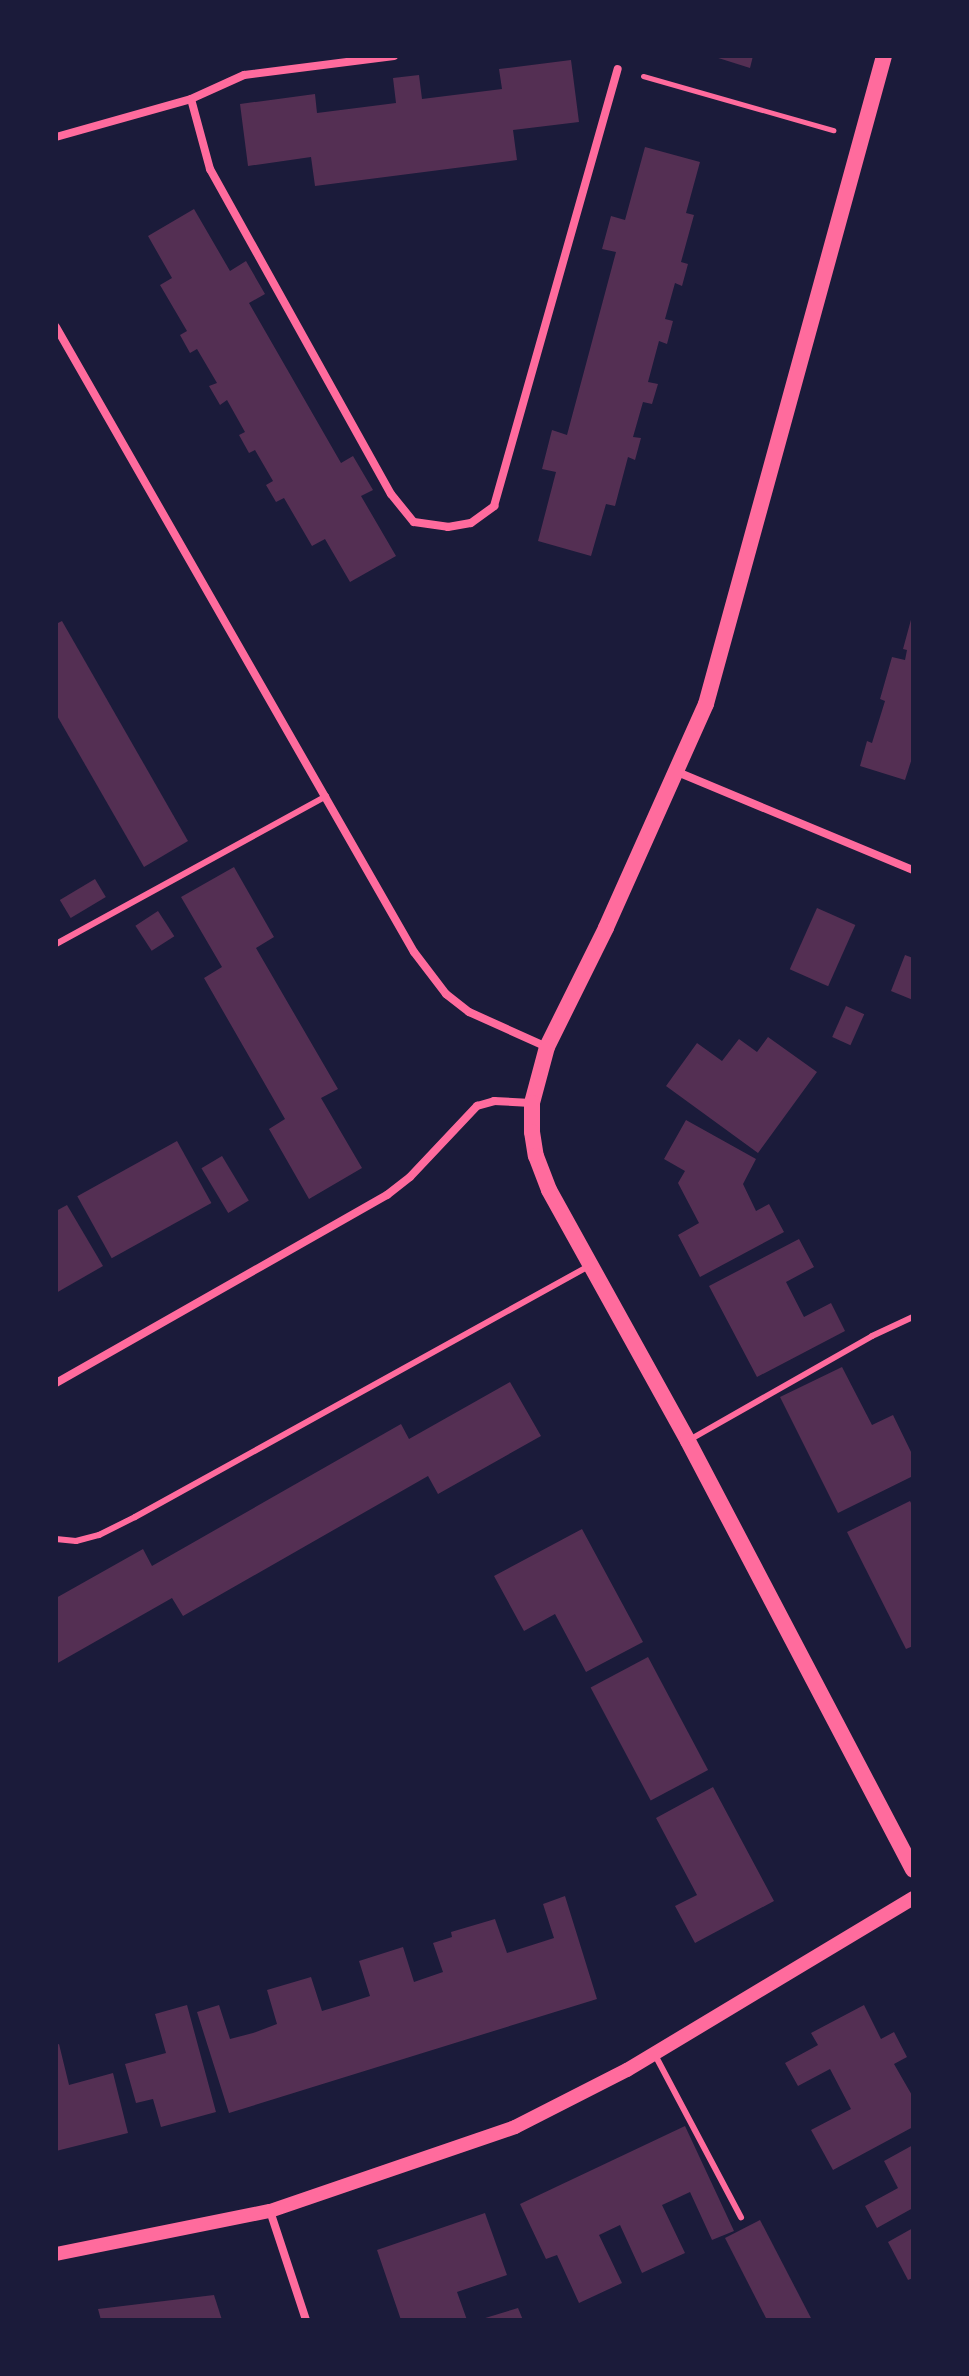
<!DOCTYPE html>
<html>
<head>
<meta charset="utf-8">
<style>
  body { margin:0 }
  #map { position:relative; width:969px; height:2376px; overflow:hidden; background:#1b1b3a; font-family:"Varela Round",sans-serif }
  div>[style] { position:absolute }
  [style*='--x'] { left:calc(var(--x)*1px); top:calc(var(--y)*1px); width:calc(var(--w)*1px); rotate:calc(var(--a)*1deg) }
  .building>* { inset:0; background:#542f53; transform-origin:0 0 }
  .path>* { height:5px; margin:-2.5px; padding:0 2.5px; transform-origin:2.5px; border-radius:2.5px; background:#ff6b9d }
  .service>* { height:6px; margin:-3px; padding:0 3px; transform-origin:3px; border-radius:3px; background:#ff6b9d }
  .minor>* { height:8px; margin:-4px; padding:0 4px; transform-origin:4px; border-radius:4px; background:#ff6b9d }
  .tertiary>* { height:14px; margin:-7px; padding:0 7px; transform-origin:7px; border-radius:7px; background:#ff6b9d }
  .secondary>* { height:16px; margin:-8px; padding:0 8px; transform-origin:8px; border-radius:8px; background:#ff6b9d }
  span { translate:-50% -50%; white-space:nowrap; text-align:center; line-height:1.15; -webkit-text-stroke:6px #1b1b3a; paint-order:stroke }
  .frame { position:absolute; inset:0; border:58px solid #1b1b3a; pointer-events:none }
</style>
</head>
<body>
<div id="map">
  <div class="building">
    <i style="clip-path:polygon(712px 56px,753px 56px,750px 68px)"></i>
    <i style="clip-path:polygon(571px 60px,579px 122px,513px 130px,517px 160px,315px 186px,311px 157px,248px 166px,240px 104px,315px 94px,317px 113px,396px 103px,393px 78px,419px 75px,422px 99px,502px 89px,499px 69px)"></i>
    <i style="clip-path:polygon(645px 147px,700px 162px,686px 213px,694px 215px,681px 262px,688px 264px,682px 286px,675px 283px,665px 319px,673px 321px,667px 344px,659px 341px,648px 382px,658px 384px,652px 404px,643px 402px,633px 437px,641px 438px,635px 460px,628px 457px,615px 506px,606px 504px,591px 556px,538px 541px,556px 472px,542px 469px,552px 430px,567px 435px,616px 252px,602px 249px,611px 216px,625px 220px)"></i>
    <i style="clip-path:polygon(194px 209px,230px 271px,246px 261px,265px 294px,249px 303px,341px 463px,353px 456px,373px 490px,361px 496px,396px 556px,350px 582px,325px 539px,312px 546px,284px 498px,276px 502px,266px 485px,273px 481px,255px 450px,249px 453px,239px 435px,245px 432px,227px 400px,220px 405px,209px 386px,217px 383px,197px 349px,190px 353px,180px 335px,187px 331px,160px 285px,172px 278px,148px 236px)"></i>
    <i style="clip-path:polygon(912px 616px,913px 755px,905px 780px,860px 766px,867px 741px,872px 743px,885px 701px,880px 699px,892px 657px,905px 660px,907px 650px,903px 649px)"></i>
    <i style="clip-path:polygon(62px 621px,188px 841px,144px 867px,56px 714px,56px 624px)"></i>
    <i style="clip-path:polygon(234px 867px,274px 937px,256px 948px,338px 1089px,321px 1098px,362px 1168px,309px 1199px,269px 1129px,285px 1119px,204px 978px,222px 967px,181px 897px)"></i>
    <i style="left:95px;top:879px;width:21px;height:41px;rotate:59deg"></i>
    <i style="left:817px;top:908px;width:42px;height:67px;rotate:24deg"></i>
    <i style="left:158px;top:911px;width:30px;height:27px;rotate:57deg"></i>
    <i style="clip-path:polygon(905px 955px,913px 958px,913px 1000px,891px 991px)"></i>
    <i style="left:846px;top:1006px;width:20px;height:34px;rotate:24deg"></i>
    <i style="clip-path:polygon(768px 1037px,817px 1072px,758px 1153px,666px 1086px,697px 1043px,722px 1061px,739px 1039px,757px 1052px)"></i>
    <i style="clip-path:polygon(686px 1120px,756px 1159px,743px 1184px,756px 1211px,769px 1204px,784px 1232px,700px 1277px,678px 1235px,699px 1223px,678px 1183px,685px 1171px,664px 1159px)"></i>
    <i style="left:177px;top:1141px;width:71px;height:114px;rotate:61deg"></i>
    <i style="left:222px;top:1156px;width:52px;height:24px;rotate:59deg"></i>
    <i style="clip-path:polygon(67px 1205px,103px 1266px,56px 1293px,56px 1211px)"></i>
    <i style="clip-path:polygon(799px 1239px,814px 1267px,786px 1282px,804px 1317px,831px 1303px,845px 1331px,757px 1377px,709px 1286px)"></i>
    <i style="clip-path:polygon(842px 1367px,872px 1425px,893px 1415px,913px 1456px,913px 1476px,838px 1513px,780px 1397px)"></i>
    <i style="clip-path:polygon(510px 1382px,541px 1436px,438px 1494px,428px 1476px,183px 1616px,172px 1598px,56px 1664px,56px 1598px,143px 1549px,152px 1566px,401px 1424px,409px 1439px)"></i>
    <i style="clip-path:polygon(910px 1501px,913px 1507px,913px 1646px,906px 1649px,847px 1532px)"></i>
    <i style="clip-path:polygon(582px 1529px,643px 1642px,586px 1672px,555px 1614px,524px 1631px,494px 1576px)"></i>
    <i style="left:648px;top:1657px;width:128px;height:65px;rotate:62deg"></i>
    <i style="clip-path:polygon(713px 1787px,774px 1901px,695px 1943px,675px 1906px,697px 1895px,656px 1818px)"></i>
    <i style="clip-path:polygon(565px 1896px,597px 1999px,229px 2113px,197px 2012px,219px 2005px,230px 2039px,253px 2033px,277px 2024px,267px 1990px,311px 1977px,322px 2011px,345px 2004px,370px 1996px,359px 1961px,403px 1947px,414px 1982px,443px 1972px,433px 1943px,452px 1937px,451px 1932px,495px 1919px,507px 1953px,554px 1938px,543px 1904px)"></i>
    <i style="clip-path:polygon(187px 2005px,216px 2112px,161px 2127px,153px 2099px,136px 2103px,125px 2064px,166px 2053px,155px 2014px)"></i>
    <i style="clip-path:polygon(864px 2005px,881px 2039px,894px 2032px,907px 2057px,894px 2064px,913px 2097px,913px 2127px,833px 2170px,811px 2130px,851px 2109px,830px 2069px,798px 2086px,785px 2063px,818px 2045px,811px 2033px)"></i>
    <i style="clip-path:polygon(59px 2044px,69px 2085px,113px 2073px,128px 2133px,56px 2151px,56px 2045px)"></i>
    <i style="clip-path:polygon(685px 2126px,734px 2231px,712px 2240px,690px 2192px,673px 2200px,662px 2205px,685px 2253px,642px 2273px,620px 2225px,599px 2235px,622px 2283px,579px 2303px,557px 2255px,546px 2259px,520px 2204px)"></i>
    <i style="clip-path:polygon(913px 2145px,913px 2208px,877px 2228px,865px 2206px,898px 2188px,884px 2161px)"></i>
    <i style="clip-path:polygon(485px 2213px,507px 2275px,457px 2292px,467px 2320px,401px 2320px,377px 2250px)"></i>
    <i style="clip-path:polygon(760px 2220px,812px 2320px,767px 2320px,725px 2238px)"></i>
    <i style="clip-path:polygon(913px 2228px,913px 2278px,908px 2280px,888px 2242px)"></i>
    <i style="clip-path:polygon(214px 2295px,222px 2320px,101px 2320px,98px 2309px)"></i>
    <i style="clip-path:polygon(518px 2308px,523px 2320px,482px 2320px,482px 2319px)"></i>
  </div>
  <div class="path">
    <i style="--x:643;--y:76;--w:198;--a:15.9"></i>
  </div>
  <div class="service">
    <i style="--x:56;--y:944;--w:308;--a:-28.7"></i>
    <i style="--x:691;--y:1439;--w:208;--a:-29.6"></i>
    <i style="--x:872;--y:1336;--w:45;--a:-24.9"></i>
    <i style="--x:56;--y:1539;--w:20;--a:6"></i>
    <i style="--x:76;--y:1541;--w:24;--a:-15"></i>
    <i style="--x:99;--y:1535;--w:40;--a:-26.6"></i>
    <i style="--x:135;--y:1517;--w:519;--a:-28.94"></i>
    <i style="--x:654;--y:2053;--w:186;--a:62.1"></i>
  </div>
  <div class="minor">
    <i style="--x:394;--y:56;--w:151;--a:172.8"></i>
    <i style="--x:244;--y:75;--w:58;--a:155.6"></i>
    <i style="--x:191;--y:99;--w:73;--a:74.8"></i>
    <i style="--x:210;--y:169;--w:372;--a:60.9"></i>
    <i style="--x:391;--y:494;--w:36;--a:51"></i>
    <i style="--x:414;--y:522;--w:34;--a:8"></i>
    <i style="--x:448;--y:527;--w:23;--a:-10"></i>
    <i style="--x:471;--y:523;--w:29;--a:-36"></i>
    <i style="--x:494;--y:506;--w:454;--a:-74.2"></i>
    <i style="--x:56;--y:137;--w:140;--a:-15.7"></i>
    <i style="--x:56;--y:327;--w:720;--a:60.2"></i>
    <i style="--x:414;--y:952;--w:53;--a:52.7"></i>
    <i style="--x:446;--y:994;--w:29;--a:38"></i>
    <i style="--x:469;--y:1012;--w:85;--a:24.2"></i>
    <i style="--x:675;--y:771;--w:258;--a:22.6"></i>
    <i style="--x:56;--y:1383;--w:381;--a:-29.6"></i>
    <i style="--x:387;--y:1195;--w:29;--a:-38"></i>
    <i style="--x:410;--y:1177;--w:98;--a:-46.7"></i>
    <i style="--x:477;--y:1106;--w:18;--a:-16"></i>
    <i style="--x:494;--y:1101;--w:37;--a:3"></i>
    <i style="--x:270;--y:2211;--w:115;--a:71.7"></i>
  </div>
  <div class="tertiary">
    <i style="--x:56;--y:2254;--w:218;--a:-11.4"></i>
    <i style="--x:270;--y:2211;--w:259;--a:-18.9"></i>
    <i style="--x:515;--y:2127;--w:126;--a:-27"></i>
    <i style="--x:627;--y:2070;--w:334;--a:-31"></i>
  </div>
  <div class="secondary">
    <i style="--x:884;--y:56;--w:672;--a:105.36"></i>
    <i style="--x:706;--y:704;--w:245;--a:114.1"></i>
    <i style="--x:606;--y:928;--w:133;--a:116.4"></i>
    <i style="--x:547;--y:1047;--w:58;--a:105"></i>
    <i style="--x:532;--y:1103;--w:29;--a:90"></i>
    <i style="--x:532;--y:1132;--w:24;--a:81"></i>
    <i style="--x:536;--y:1156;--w:36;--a:69"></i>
    <i style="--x:549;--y:1190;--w:287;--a:61"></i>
    <i style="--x:688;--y:1441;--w:484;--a:62.3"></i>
  </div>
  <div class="frame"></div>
</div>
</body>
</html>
